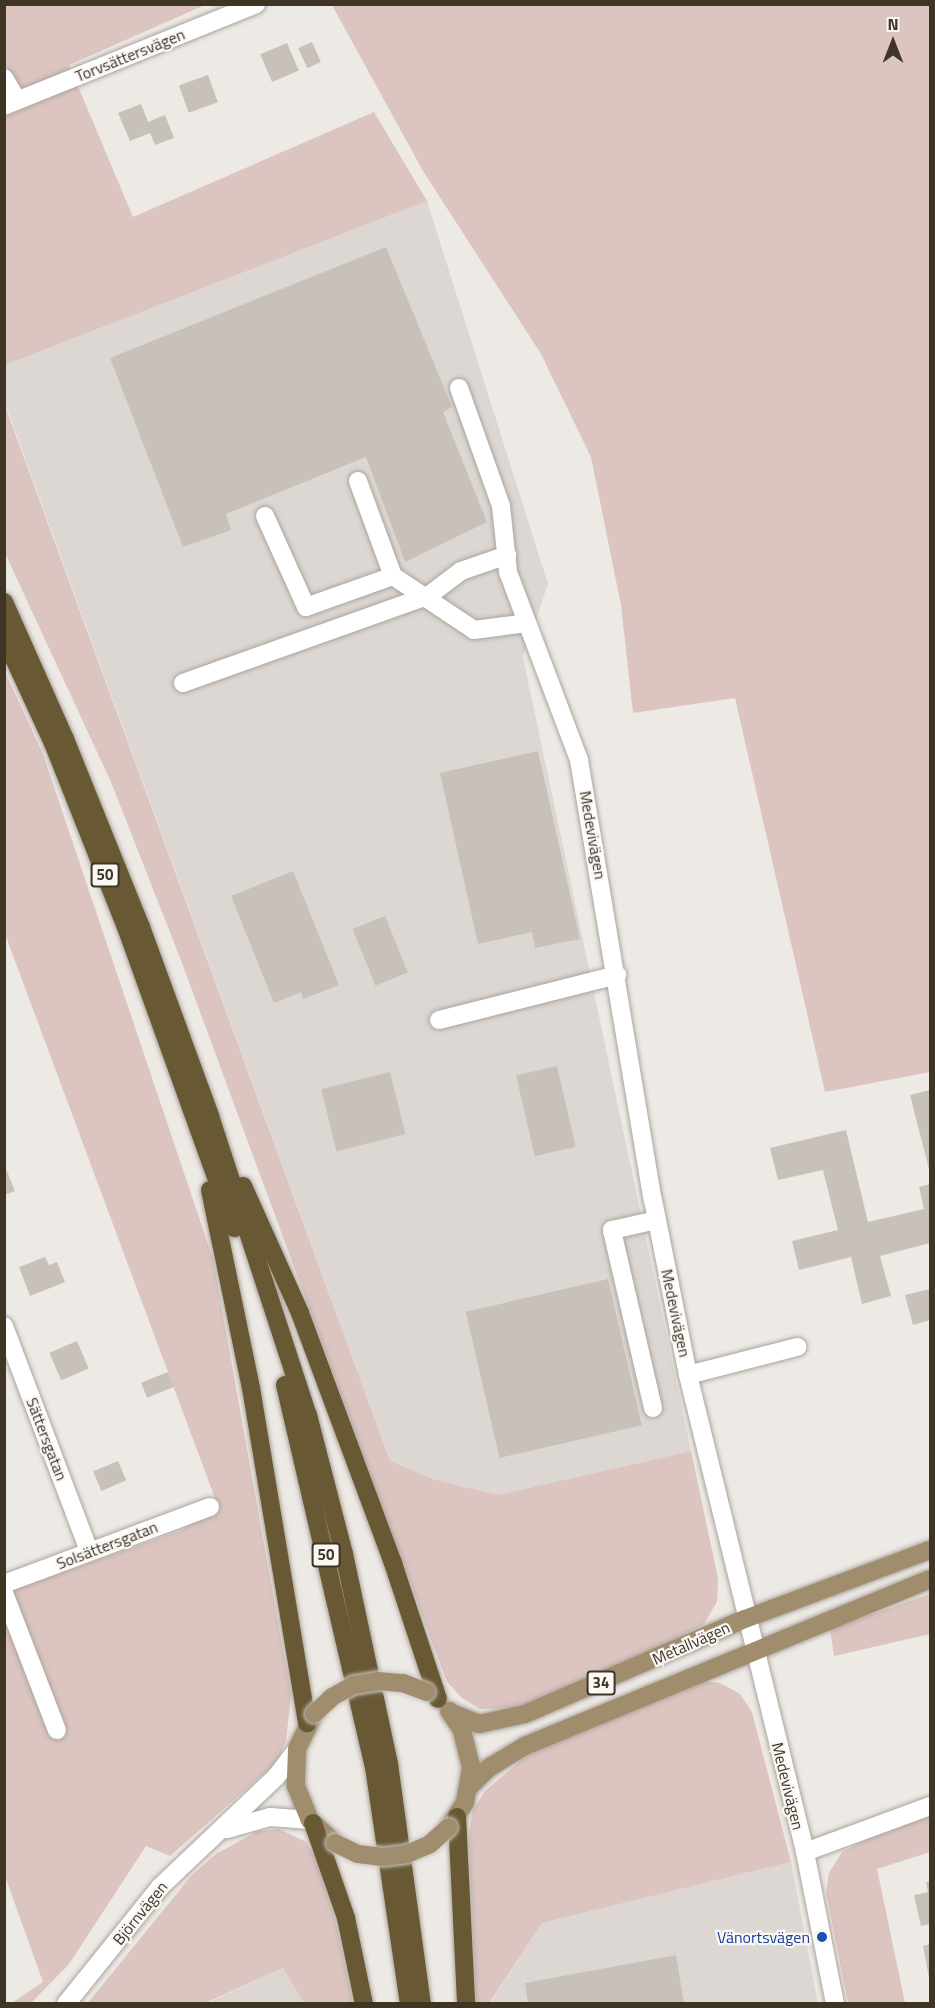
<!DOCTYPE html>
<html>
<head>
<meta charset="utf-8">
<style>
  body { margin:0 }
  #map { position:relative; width:935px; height:2008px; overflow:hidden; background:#ede9e5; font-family:"Titillium Web",sans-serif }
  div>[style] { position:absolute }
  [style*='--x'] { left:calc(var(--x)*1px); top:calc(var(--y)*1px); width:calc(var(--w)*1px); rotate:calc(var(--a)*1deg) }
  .built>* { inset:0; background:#ddd7d3 }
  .green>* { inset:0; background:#dcc4c0 }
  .building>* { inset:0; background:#c8c1ba; transform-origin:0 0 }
  .roads { filter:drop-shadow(0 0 2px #aaa59c) drop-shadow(0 0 2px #aaa59c) }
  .minor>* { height:18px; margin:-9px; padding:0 9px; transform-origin:9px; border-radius:9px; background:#fff }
  .major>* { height:18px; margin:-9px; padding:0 9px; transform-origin:9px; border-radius:9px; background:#9f8d6d }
  .highway>* { height:18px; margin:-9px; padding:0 9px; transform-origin:9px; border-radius:9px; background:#685833 }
  .bridges { filter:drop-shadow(0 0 2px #c9c6c2) drop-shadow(0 0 2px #c9c6c2) }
  .major-bridge>* { height:18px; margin:-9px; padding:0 9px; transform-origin:9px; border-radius:9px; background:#9f8d6d }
  .dots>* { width:16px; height:16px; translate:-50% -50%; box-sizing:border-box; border:3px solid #faf7f5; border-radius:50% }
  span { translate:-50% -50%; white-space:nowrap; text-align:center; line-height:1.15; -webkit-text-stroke:4.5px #faf7f5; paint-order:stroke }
  .shield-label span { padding:2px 4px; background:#faf7f5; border:2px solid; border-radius:4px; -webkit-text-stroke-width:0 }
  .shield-label { font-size:15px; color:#3e3525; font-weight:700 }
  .street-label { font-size:16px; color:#3e3525 }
  .transit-label { font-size:16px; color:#164399 }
  .right { translate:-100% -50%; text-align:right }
  .frame { position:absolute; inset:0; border:6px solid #3e3525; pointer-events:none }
  .north { position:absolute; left:863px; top:12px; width:60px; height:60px; -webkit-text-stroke:4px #faf7f5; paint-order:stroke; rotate:0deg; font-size:16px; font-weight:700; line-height:24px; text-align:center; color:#3e3525 }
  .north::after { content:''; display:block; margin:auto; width:21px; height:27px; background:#3e3525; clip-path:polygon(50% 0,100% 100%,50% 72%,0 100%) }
</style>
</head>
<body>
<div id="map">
  <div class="built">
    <i style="clip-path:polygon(427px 201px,548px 584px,523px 657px,691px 1451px,498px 1495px,436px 1480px,390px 1461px,5px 403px,5px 365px)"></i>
    <i style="clip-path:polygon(791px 1862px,818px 2003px,489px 2004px,542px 1923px)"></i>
    <i style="clip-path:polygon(283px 1968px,304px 2003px,205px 2004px)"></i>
  </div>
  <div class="green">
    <i style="clip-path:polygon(5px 5px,205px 5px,69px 65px,133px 217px,374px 112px,427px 201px,5px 365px,5px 95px,19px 89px,5px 64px)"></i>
    <i style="clip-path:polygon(332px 5px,930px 5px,930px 1072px,825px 1092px,735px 698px,633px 713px,621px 605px,591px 457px,541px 354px,423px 171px)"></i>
    <i style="clip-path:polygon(4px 403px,390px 1461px,436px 1480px,498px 1495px,691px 1451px,718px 1578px,717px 1602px,704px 1624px,637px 1658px,517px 1708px,480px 1709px,462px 1698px,447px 1682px,182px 963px,111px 782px,5px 553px)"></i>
    <i style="clip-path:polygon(5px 672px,43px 754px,213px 1259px,291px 1695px,286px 1741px,277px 1762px,170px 1856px,146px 1846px,69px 1964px,31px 2003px,12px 2003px,43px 1982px,5px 1876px,5px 1593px,179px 1531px,219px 1509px,5px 934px)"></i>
    <i style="clip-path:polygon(930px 1594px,930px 1634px,834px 1656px,830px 1629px)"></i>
    <i style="clip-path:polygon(703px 1681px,720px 1683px,740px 1694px,752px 1712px,791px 1862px,542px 1923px,489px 2003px,476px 2003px,469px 1837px,472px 1812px,485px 1791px,524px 1758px,561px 1739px)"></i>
    <i style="clip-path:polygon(930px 1807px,930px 1852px,877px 1869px,905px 2003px,848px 2003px,826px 1892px,829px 1873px,842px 1852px)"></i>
    <i style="clip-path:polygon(279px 1829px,306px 1842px,315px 1857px,336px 1923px,353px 2003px,304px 2003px,283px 1968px,205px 2003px,87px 2004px,191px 1876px,216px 1854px,258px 1831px)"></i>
  </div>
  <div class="building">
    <i style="left:312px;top:42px;width:22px;height:15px;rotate:66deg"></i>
    <i style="left:287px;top:43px;width:30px;height:29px;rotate:67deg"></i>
    <i style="left:208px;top:75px;width:29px;height:31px;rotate:70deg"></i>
    <i style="clip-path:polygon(141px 104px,148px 122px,165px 115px,174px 138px,155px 145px,150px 133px,130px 141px,118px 113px)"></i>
    <i style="clip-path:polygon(386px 247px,452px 407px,443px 412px,487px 522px,405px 562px,366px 457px,226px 514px,231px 530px,183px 547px,110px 358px)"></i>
    <i style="clip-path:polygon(538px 751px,580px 939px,535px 948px,532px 932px,478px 944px,440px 773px)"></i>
    <i style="clip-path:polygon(293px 871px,339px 985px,303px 999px,301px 992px,274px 1003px,231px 896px)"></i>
    <i style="left:385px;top:916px;width:61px;height:35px;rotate:68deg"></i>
    <i style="left:557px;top:1066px;width:83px;height:42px;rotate:77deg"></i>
    <i style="left:390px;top:1072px;width:64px;height:71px;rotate:76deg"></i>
    <i style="clip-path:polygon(930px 1090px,930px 1173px,910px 1095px)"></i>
    <i style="clip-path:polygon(846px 1130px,868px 1222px,924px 1209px,919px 1187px,930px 1184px,930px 1243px,880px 1256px,891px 1296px,862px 1304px,851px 1257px,799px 1270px,792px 1241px,838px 1230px,823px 1170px,778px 1180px,770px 1148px)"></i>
    <i style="clip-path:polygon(4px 1164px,15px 1191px,4px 1195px)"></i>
    <i style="clip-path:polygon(45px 1257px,49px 1265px,57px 1262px,65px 1282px,30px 1296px,19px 1267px)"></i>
    <i style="left:608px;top:1279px;width:150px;height:146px;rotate:77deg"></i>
    <i style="clip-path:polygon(930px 1289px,930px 1320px,913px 1325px,905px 1295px)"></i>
    <i style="left:77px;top:1341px;width:30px;height:30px;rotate:67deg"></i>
    <i style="left:168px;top:1372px;width:16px;height:29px;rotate:68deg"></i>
    <i style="left:118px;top:1461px;width:21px;height:27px;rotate:67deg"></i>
    <i style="clip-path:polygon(930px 1881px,930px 1924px,921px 1926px,914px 1895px,928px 1892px,926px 1882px)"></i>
    <i style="clip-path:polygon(930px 1944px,930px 1978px,929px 1978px,923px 1946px)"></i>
    <i style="clip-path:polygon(676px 1955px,684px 2004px,528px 2004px,525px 1983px)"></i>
  </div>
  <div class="roads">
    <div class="minor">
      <i style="--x:4;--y:78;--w:26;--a:59"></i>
      <i style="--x:4;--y:106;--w:272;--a:-22"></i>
      <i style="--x:459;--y:388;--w:125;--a:70.4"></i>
      <i style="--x:501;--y:506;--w:66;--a:83.9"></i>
      <i style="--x:508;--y:572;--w:201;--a:69.3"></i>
      <i style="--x:579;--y:760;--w:446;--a:80.5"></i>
      <i style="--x:653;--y:1200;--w:178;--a:78.7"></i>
      <i style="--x:688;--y:1375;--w:491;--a:76.2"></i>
      <i style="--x:805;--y:1852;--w:155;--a:78.8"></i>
      <i style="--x:358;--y:481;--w:101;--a:69.8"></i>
      <i style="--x:393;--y:576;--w:97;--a:33.7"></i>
      <i style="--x:474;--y:630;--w:53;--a:-7.5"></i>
      <i style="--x:265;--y:516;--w:100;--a:65.7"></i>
      <i style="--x:306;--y:607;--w:92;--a:-19.6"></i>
      <i style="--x:183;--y:683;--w:260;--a:-19.6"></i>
      <i style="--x:428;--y:596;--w:41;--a:-37.1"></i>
      <i style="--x:461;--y:571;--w:49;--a:-19.2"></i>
      <i style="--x:439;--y:1020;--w:184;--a:-14.2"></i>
      <i style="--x:4;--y:1326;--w:241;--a:69.3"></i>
      <i style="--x:688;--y:1375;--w:113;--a:-14.4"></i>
      <i style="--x:653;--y:1408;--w:183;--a:-103"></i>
      <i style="--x:612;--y:1230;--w:46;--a:-12.5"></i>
      <i style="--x:4;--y:1584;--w:220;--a:-20.5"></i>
      <i style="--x:4;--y:1593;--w:147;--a:68.9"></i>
      <i style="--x:227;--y:1829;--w:45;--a:-15.6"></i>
      <i style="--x:270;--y:1817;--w:40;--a:4.3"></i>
      <i style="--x:805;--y:1852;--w:133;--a:-20.2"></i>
      <i style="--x:66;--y:2004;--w:150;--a:-51.2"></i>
      <i style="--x:160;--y:1887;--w:160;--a:-43.5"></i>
      <i style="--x:276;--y:1777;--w:35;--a:-53"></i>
    </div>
    <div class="major">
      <i style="--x:452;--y:1713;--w:29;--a:22"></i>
      <i style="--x:479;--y:1724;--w:47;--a:-12.3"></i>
      <i style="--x:525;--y:1714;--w:240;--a:-23.4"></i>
      <i style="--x:745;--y:1619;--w:197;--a:-20.5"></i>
      <i style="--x:314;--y:1714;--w:39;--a:116"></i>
      <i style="--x:297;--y:1749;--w:37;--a:92"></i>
      <i style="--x:296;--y:1786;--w:37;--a:68"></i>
      <i style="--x:310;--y:1820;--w:34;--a:43"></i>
      <i style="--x:469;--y:1787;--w:29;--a:-44"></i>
      <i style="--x:490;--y:1767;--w:41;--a:-31"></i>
      <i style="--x:525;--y:1746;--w:438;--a:-22.4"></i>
      <i style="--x:449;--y:1827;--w:30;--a:-57"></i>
      <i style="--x:465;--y:1802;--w:36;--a:-80"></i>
      <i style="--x:471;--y:1767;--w:38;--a:-104"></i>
      <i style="--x:462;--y:1730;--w:23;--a:-124"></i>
    </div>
    <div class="highway">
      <i style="--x:4;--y:602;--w:150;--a:66"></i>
      <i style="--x:65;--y:739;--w:203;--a:68"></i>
      <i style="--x:141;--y:927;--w:201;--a:69.9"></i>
      <i style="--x:210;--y:1116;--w:315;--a:71.9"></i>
      <i style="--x:308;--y:1415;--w:144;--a:75.5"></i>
      <i style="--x:344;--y:1554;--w:215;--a:77.9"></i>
      <i style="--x:389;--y:1764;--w:242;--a:82.2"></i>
      <i style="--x:4;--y:637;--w:117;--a:65.2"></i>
      <i style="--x:53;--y:743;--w:201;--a:68.4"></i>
      <i style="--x:127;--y:930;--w:317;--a:70.2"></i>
      <i style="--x:243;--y:1186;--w:139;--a:65.8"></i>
      <i style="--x:300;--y:1313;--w:267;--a:69.6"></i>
      <i style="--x:393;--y:1563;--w:143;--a:71.7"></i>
      <i style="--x:210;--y:1190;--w:202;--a:78.3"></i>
      <i style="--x:251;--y:1388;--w:340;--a:80.5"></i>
      <i style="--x:285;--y:1385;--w:392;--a:76.9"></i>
      <i style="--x:374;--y:1767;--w:240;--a:81.6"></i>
      <i style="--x:457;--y:1817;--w:187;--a:87.2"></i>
      <i style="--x:313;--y:1823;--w:101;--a:70.8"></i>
      <i style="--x:346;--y:1918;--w:88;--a:78.2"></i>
    </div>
  </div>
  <div class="bridges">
    <div class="major-bridge">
      <i style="--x:314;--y:1714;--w:25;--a:-43"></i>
      <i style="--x:332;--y:1697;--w:25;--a:-29"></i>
      <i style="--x:354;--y:1685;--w:24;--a:-9"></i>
      <i style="--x:378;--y:1681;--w:25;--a:5"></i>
      <i style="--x:403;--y:1683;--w:25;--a:21"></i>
      <i style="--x:335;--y:1843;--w:25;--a:26"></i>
      <i style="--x:358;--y:1854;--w:25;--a:7"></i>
      <i style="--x:383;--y:1857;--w:24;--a:-7"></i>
      <i style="--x:407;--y:1854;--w:25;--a:-23"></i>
      <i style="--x:430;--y:1844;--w:25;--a:-42"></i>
    </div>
  </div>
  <div class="dots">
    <i style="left:822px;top:1937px;background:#1a4fb4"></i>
  </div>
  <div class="shield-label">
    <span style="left:105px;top:875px">50</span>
    <span style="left:326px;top:1555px">50</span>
    <span style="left:601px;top:1683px">34</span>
  </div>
  <div class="street-label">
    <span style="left:130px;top:55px;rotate:-22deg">Torvsättersvägen</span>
    <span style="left:593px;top:835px;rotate:80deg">Medevivägen</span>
    <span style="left:676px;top:1313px;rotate:78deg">Medevivägen</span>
    <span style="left:47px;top:1439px;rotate:69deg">Sättersgatan</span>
    <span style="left:107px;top:1545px;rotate:-21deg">Solsättersgatan</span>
    <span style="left:691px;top:1643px;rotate:-24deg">Metallvägen</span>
    <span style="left:788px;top:1786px;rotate:76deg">Medevivägen</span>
    <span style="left:140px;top:1913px;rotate:-51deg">Björnvägen</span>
  </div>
  <div class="transit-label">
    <span class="right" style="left:810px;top:1937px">Vänortsvägen</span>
  </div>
  <div class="frame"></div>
  <div class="north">N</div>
</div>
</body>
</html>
